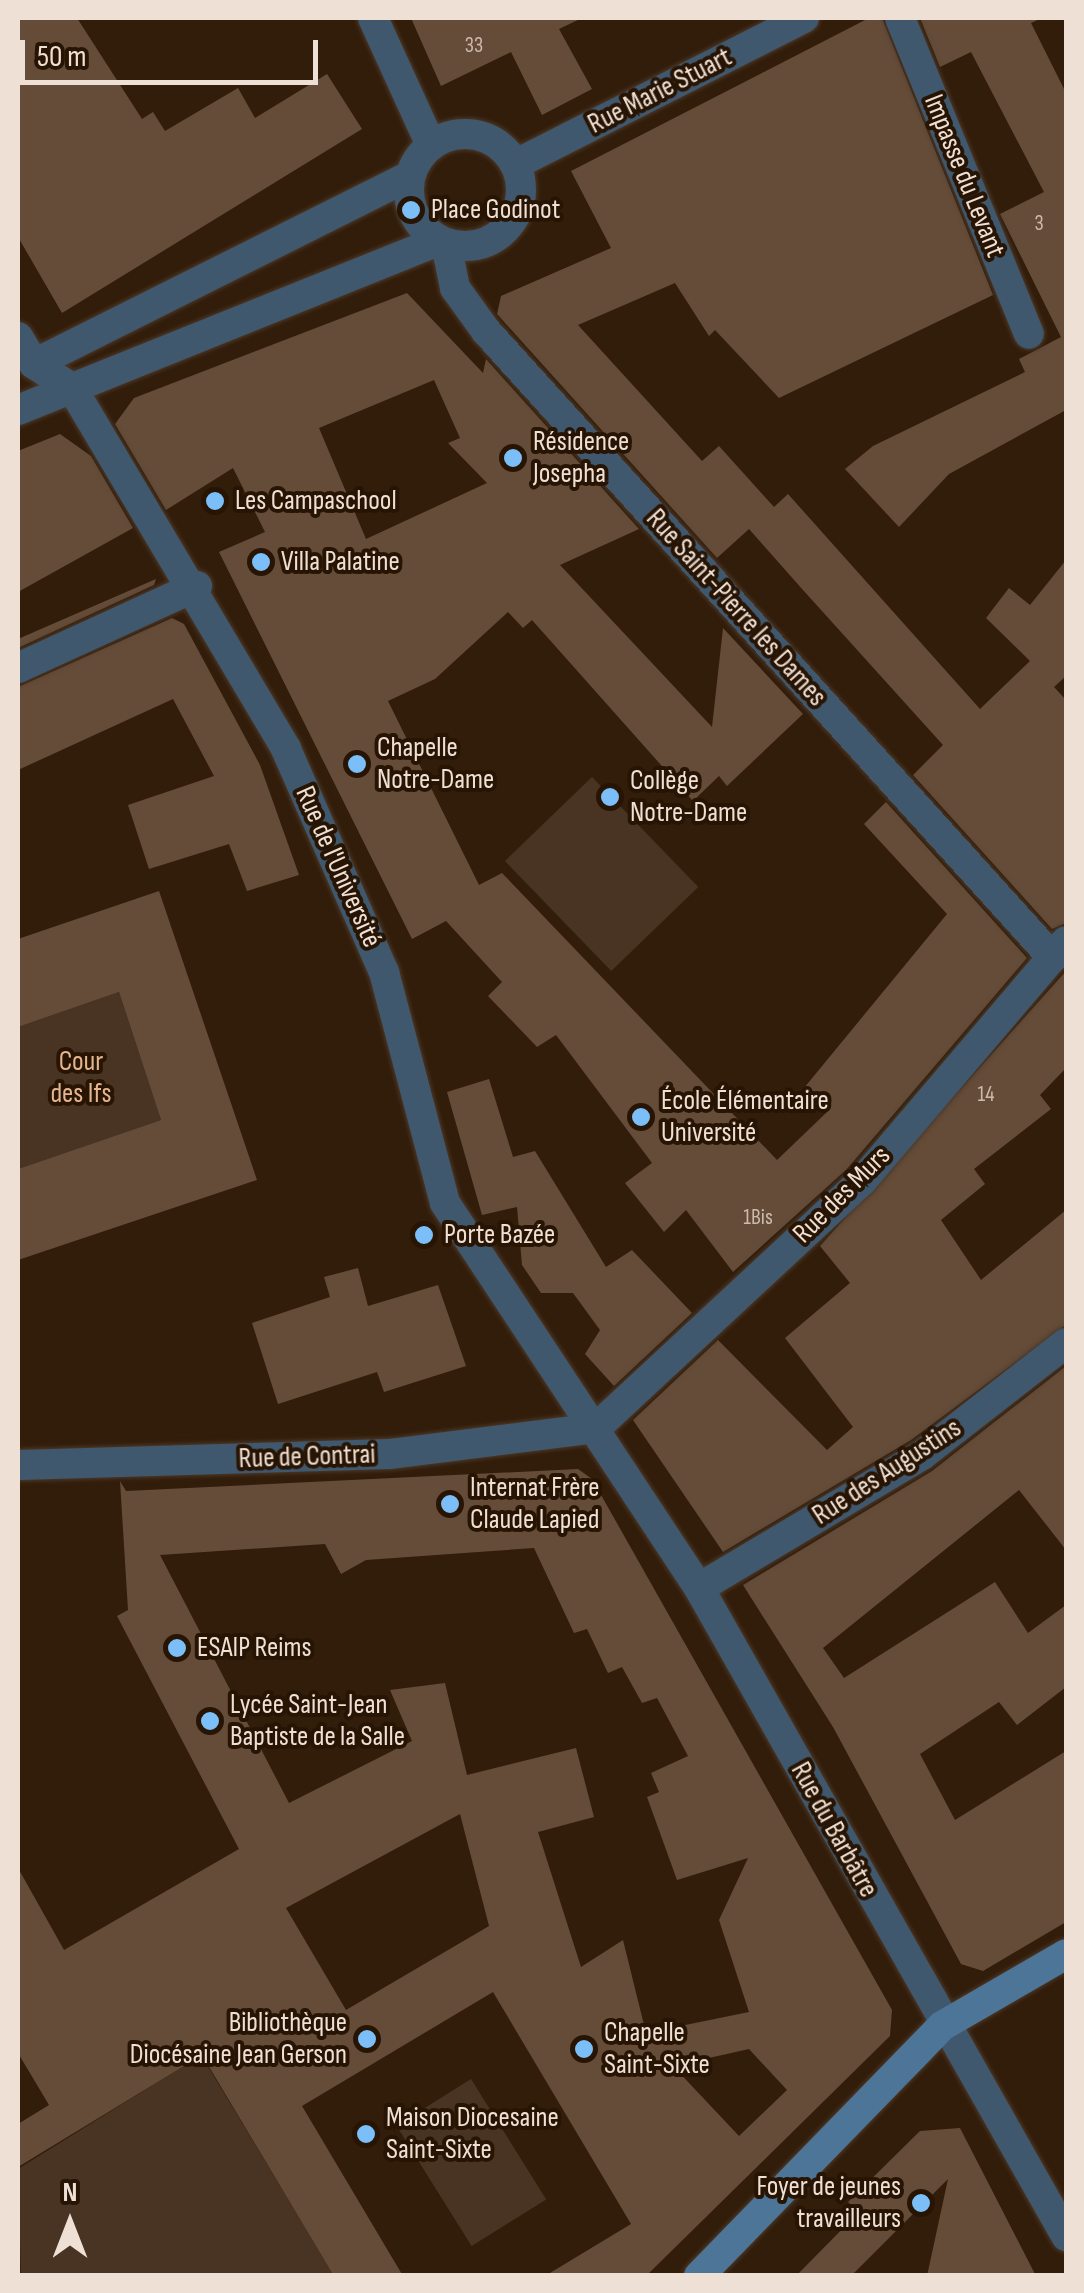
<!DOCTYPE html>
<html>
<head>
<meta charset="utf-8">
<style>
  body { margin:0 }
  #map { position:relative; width:1084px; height:2293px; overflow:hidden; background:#321d0b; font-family:"Sofia Sans Condensed",sans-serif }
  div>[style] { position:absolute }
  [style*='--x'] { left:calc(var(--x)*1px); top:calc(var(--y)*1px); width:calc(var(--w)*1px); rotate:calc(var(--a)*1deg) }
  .green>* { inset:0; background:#493423; transform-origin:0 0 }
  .building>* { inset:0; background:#644c39 }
  .roads { filter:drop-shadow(0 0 2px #4c3827) drop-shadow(0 0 2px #4c3827) }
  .street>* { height:30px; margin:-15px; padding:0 15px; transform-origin:15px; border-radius:15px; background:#3f586e }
  .street>.ring { margin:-15px; padding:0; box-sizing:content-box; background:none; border:30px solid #3f586e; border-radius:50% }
  .secondary>* { height:30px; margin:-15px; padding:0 15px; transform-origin:15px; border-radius:15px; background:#4d7598 }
  .dots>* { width:28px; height:28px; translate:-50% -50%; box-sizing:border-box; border:5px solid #281403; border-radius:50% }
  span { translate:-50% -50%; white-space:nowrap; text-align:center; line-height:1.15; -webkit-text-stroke:8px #281403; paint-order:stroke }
  .number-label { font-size:22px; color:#ccbbae }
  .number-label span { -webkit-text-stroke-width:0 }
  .street-label { font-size:28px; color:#efe0d5 }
  .poi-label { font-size:28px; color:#efe0d5 }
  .left { translate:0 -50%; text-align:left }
  .right { translate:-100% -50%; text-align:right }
  .park-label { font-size:28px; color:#e5b590 }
  .frame { position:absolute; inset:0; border:20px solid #efe0d5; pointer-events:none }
  .north { position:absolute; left:20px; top:2173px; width:100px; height:100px; -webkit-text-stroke:8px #281403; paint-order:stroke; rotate:0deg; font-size:28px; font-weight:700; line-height:40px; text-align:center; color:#efe0d5 }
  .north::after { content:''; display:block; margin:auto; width:35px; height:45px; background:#efe0d5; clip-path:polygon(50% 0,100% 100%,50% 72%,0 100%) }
  .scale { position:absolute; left:20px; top:40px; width:298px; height:45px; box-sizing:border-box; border:5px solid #efe0d5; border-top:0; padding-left:12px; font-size:30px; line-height:35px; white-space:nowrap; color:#efe0d5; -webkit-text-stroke:8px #281403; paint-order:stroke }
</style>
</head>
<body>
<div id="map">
  <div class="green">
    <i style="left:592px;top:777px;width:153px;height:121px;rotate:46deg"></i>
    <i style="clip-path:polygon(119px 992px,161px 1120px,18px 1169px,18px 1027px)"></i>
    <i style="clip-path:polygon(201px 2055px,334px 2275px,21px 2276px,18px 2169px)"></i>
    <i style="left:471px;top:2079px;width:142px;height:88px;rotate:58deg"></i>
  </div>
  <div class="building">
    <i style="clip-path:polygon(18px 18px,77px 18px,142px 119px,153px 112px,165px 131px,238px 88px,255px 118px,327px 74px,362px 129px,62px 313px,18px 237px)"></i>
    <i style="clip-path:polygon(411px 18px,582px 18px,559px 29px,592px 89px,542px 115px,511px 52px,441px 86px)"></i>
    <i style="clip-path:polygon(869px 18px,882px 18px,993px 295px,779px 398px,715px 330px,709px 336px,675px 283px,578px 325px,702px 461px,719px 446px,774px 507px,788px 494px,980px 709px,1030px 661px,986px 618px,1009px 588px,1030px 605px,1066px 560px,1066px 676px,1054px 687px,1066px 700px,1066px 923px,1052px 929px,913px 775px,943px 745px,803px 590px,749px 529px,717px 558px,497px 314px,501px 296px,611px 248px,571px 171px)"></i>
    <i style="clip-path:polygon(920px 18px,1042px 18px,1031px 23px,1066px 93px,1066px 410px,949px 474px,899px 527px,845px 469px,873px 446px,1025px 372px,1019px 359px,1061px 337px,1000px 214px,1044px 192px,971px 52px,940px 67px)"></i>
    <i style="clip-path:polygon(evenodd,407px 293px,483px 373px,486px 359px,639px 529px,560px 565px,712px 727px,723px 628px,803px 714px,727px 786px,719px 776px,693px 801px,532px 620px,523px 628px,508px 612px,435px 679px,388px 701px,479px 885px,502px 873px,777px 1160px,827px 1112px,804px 1088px,947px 914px,864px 824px,886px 802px,1027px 958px,847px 1169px,733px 1272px,686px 1210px,664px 1232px,625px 1183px,652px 1163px,556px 1035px,537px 1047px,488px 996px,502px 982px,446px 921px,412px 939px,219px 552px,265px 532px,233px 468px,166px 510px,115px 424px,134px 398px,407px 293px,434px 380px,460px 438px,448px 443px,487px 483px,366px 539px,319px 428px,434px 380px)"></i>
    <i style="clip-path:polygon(60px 434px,91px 456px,133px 528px,18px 592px,18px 451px)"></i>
    <i style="clip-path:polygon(156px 579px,154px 585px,18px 648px,18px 639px)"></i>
    <i style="clip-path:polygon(172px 618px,184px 624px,260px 765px,299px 875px,247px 891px,229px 844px,149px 869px,128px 805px,214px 776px,173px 699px,18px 770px,18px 687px)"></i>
    <i style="clip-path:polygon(159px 891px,257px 1180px,18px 1260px,18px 1169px,161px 1120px,119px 992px,18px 1027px,18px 939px)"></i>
    <i style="clip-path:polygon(1066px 971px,1066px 1068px,1040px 1095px,1051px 1109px,974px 1169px,985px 1184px,941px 1220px,981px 1280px,1066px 1210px,1066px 1325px,911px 1440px,723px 1552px,633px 1420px,718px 1340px,827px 1450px,853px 1427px,785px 1338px,850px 1283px,820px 1246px)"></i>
    <i style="clip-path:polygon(489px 1079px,513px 1157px,535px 1151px,606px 1267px,632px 1250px,692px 1313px,614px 1386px,585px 1354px,600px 1330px,573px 1293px,541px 1293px,522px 1265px,517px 1207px,482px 1215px,447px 1092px)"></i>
    <i style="clip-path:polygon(358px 1268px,368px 1306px,438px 1285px,466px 1366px,384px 1392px,377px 1372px,278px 1404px,252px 1323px,330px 1297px,324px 1277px)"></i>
    <i style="clip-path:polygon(1066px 1366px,1066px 1550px,1019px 1490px,823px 1648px,844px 1678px,995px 1582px,1028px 1633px,1066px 1605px,1066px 1687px,1017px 1725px,999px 1702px,920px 1754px,955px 1820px,1066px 1751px,1066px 1922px,983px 1971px,961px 1964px,833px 1727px,743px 1585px,932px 1471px)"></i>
    <i style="clip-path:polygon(evenodd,578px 1469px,592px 1479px,892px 2010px,890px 2036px,646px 2276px,545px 2276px,631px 2224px,493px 1992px,302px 2106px,403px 2276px,334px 2276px,202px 2055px,18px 2167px,18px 2124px,49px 2105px,18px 2053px,18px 1868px,64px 1950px,239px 1849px,117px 1616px,128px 1610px,120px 1481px,126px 1491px,578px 1469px,325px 1544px,341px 1574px,366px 1560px,534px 1548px,574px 1633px,587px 1629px,608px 1673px,622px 1667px,642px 1703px,657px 1698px,688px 1756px,651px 1773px,659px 1792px,647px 1797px,677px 1880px,748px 1858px,719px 1920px,749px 2012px,646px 2033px,623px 1940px,581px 1967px,538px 1832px,594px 1817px,576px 1748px,467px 1775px,445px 1683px,390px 1690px,412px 1741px,289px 1803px,160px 1555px,325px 1544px,578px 1469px,460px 1814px,489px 1926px,346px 2010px,286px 1908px,460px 1814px,578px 1469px,749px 2049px,787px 2090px,739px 2136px,673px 2066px,749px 2049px)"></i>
    <i style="clip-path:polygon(960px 2128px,1036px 2276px,927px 2276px,948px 2179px,851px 2276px,796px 2276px,859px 2212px,848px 2202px,920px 2131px)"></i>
  </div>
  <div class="roads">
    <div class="street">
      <i style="--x:373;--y:18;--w:140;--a:65.5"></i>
      <i style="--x:900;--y:18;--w:341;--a:67.8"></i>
      <i class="ring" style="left:409px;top:134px;width:82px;height:82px"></i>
      <i style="--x:516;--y:164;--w:323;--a:-26.9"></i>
      <i style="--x:446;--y:244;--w:45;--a:78.4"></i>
      <i style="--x:455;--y:288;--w:53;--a:54.2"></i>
      <i style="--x:486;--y:331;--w:845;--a:47.88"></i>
      <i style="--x:18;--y:337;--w:31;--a:59"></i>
      <i style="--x:34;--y:364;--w:45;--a:32.3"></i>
      <i style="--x:72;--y:388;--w:420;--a:59.3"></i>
      <i style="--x:286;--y:749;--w:244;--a:66.3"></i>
      <i style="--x:384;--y:972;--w:239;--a:75.2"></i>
      <i style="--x:445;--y:1203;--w:461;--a:56.6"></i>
      <i style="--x:699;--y:1588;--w:745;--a:60.47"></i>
      <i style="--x:34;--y:364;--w:420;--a:-26.6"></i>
      <i style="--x:18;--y:410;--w:454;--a:-21.9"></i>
      <i style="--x:18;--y:668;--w:197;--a:-24.6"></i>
      <i style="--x:596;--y:1428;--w:362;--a:-42.9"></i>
      <i style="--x:861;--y:1182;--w:316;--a:-49.6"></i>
      <i style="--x:18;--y:1465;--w:372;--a:-1.7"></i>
      <i style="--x:390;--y:1454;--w:208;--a:-7.2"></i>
      <i style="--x:699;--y:1588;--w:260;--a:-30.8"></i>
      <i style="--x:922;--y:1455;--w:182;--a:-37.9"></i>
    </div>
    <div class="secondary">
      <i style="--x:699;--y:2276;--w:349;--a:-45.8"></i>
      <i style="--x:942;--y:2026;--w:143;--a:-30.1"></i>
    </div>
  </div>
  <div class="dots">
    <i style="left:411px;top:210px;background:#7bbef8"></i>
    <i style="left:513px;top:458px;background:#7bbef8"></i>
    <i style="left:215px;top:501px;background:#7bbef8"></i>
    <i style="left:261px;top:562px;background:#7bbef8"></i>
    <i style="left:357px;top:764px;background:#7bbef8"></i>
    <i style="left:610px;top:797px;background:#7bbef8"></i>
    <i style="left:641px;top:1117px;background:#7bbef8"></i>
    <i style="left:424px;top:1235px;background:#7bbef8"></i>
    <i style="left:450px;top:1504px;background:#7bbef8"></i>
    <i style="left:177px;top:1648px;background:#7bbef8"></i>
    <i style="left:210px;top:1721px;background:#7bbef8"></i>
    <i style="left:367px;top:2039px;background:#7bbef8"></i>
    <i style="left:584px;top:2049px;background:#7bbef8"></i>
    <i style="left:366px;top:2134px;background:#7bbef8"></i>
    <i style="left:921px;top:2203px;background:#7bbef8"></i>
  </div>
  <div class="number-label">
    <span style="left:474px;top:46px">33</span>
    <span style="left:1039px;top:224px">3</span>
    <span style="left:986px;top:1095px">14</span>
    <span style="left:758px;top:1218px">1Bis</span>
  </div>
  <div class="street-label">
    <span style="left:660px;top:91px;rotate:-27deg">Rue Marie Stuart</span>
    <span style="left:964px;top:176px;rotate:68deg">Impasse du Levant</span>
    <span style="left:736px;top:608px;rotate:48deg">Rue Saint-Pierre les Dames</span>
    <span style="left:338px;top:867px;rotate:66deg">Rue de l'Université</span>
    <span style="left:842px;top:1195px;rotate:-45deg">Rue des Murs</span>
    <span style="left:307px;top:1457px;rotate:-2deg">Rue de Contrai</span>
    <span style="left:887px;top:1472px;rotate:-33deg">Rue des Augustins</span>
    <span style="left:834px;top:1830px;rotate:61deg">Rue du Barbâtre</span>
  </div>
  <div class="poi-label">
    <span class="left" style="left:431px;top:210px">Place Godinot</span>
    <span class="left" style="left:533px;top:458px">Résidence<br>Josepha</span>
    <span class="left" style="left:235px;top:501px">Les Campaschool</span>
    <span class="left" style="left:281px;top:562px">Villa Palatine</span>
    <span class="left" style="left:377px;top:764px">Chapelle<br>Notre-Dame</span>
    <span class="left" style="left:630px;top:797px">Collège<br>Notre-Dame</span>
    <span class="left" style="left:661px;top:1117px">École Élémentaire<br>Université</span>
    <span class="left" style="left:444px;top:1235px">Porte Bazée</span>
    <span class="left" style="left:470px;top:1504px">Internat Frère<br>Claude Lapied</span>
    <span class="left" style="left:197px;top:1648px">ESAIP Reims</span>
    <span class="left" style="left:230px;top:1721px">Lycée Saint-Jean<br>Baptiste de la Salle</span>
    <span class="right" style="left:347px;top:2039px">Bibliothèque<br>Diocésaine Jean Gerson</span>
    <span class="left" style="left:604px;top:2049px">Chapelle<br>Saint-Sixte</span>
    <span class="left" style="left:386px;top:2134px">Maison Diocesaine<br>Saint-Sixte</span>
    <span class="right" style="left:901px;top:2203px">Foyer de jeunes<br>travailleurs</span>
  </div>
  <div class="park-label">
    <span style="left:81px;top:1078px">Cour<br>des Ifs</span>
  </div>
  <div class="frame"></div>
  <div class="north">N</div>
  <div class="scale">50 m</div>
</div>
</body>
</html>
